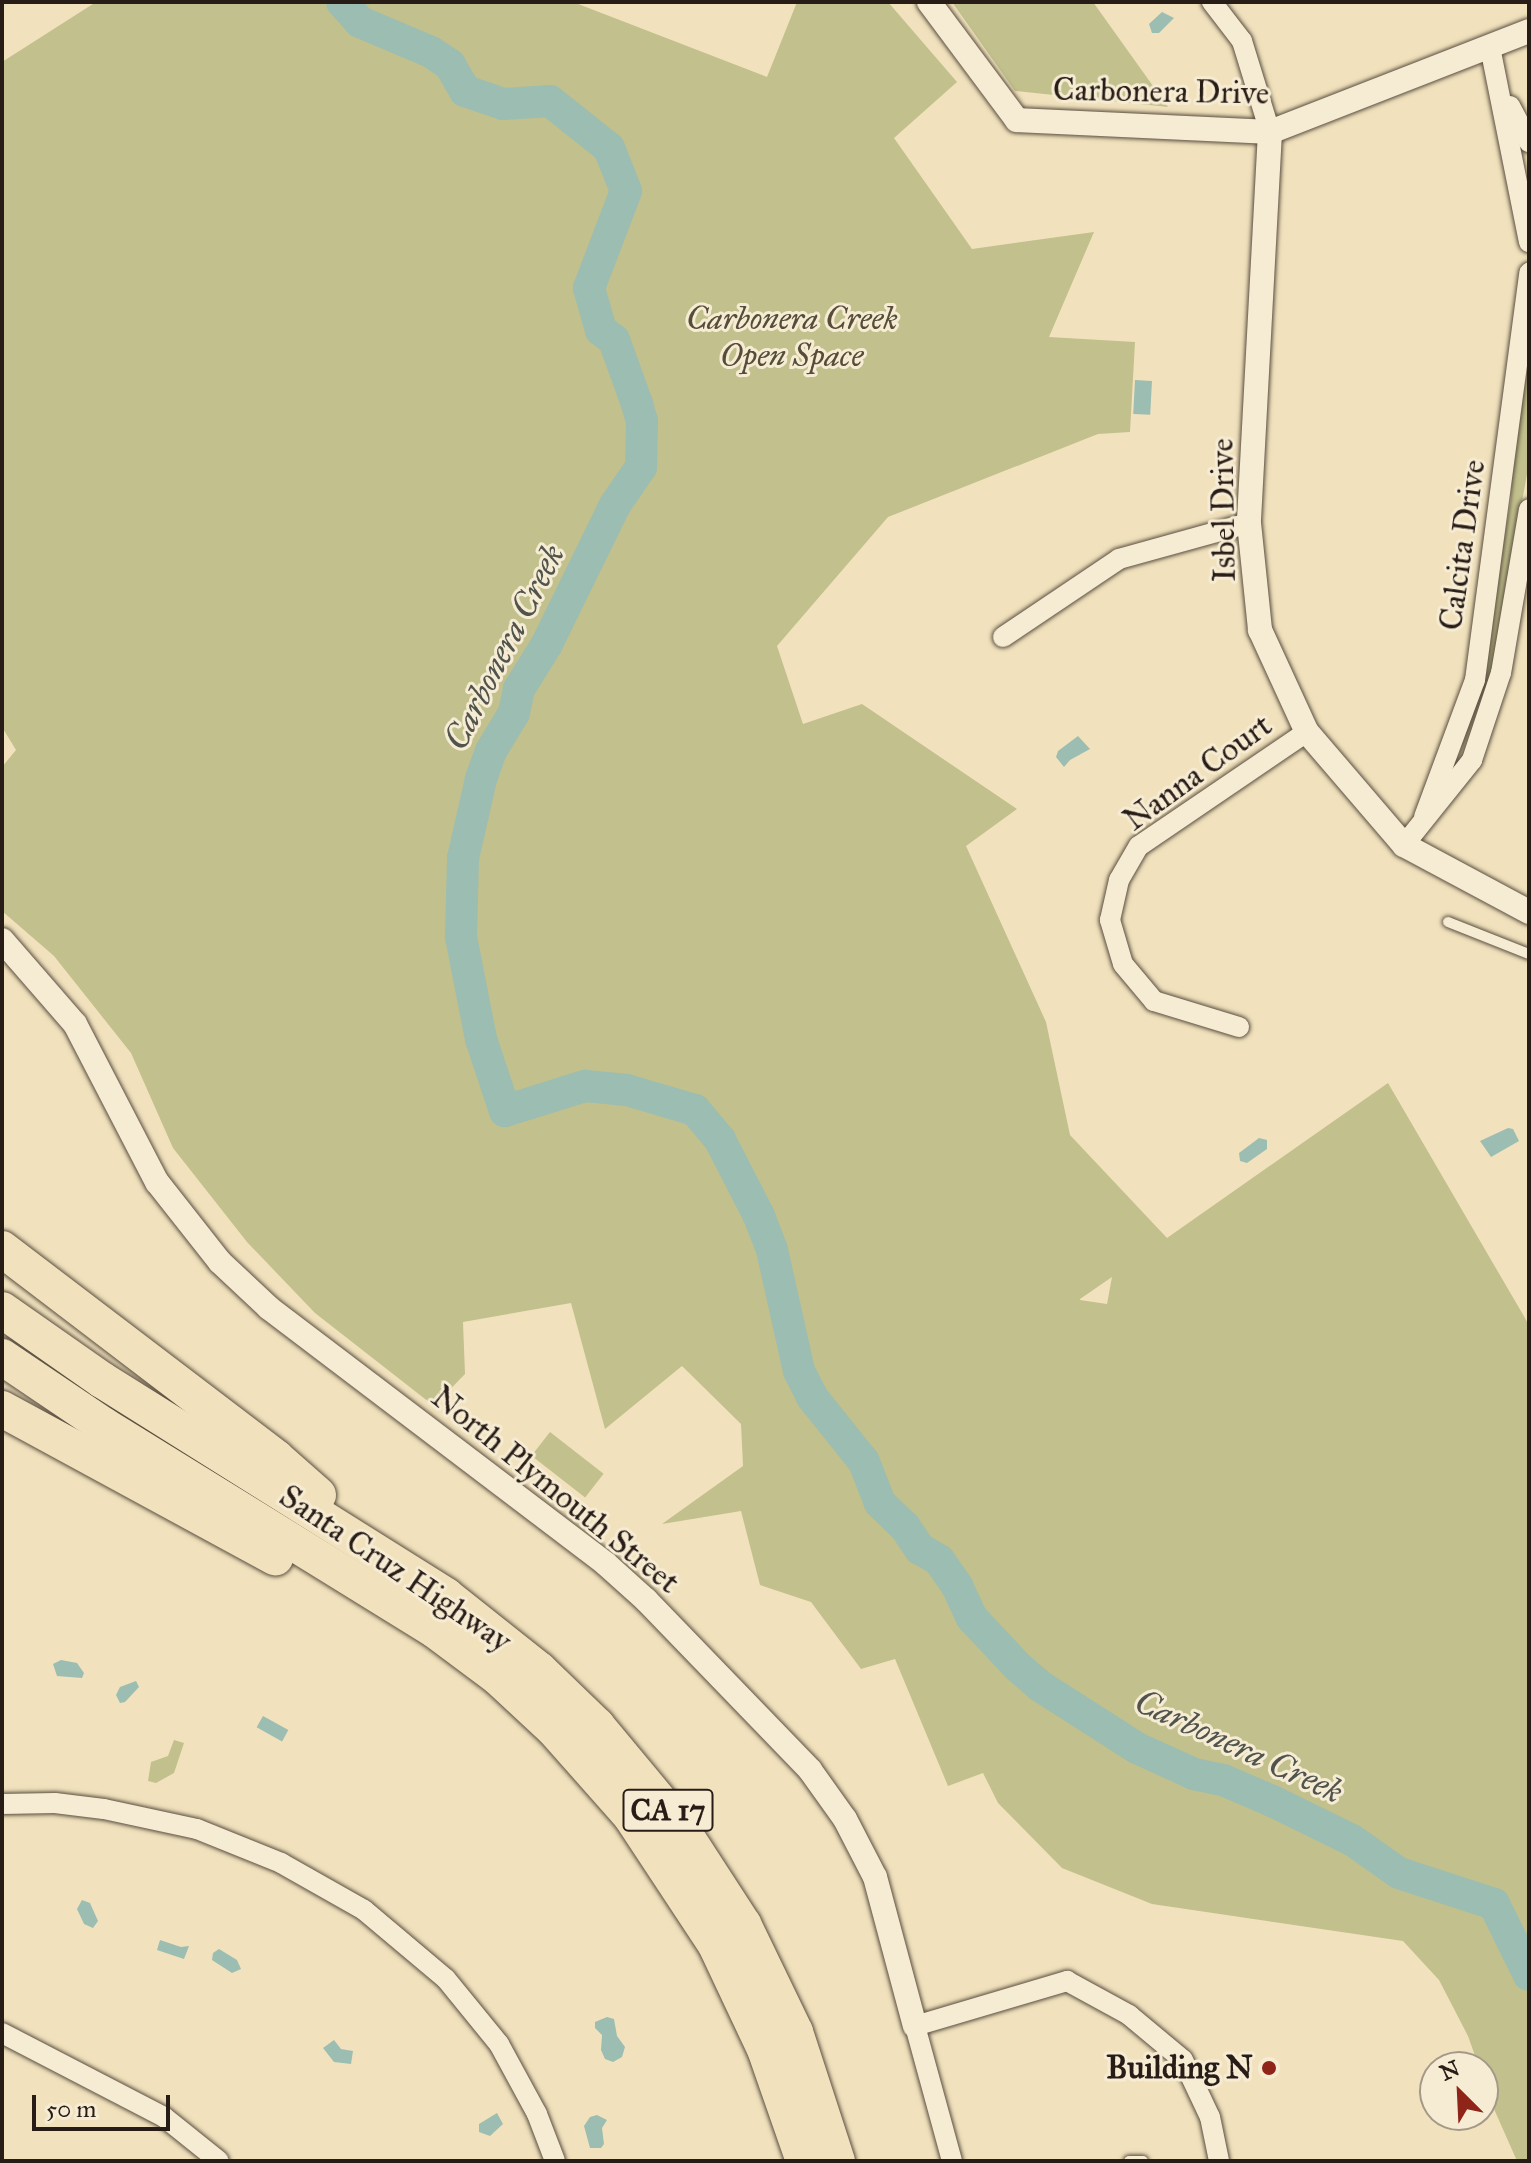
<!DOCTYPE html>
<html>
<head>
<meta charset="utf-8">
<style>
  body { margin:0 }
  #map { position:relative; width:1531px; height:2163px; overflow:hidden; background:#f1e2bd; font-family:"IM FELL Great Primer",serif }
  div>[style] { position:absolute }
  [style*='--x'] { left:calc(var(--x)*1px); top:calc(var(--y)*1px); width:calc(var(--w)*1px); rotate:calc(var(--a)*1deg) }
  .green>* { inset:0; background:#c2c08c; transform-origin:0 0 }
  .water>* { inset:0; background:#9bbdb2; transform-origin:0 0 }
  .river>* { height:32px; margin:-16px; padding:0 16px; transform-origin:16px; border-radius:16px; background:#9bbdb2 }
  .roads { filter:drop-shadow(0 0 2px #5a4e40) drop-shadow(0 0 2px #5a4e40) }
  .service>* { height:10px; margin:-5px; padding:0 5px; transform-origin:5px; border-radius:5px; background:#f6ecd4 }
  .minor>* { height:20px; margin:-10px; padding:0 10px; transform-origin:10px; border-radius:10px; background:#f6ecd4 }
  .tertiary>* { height:24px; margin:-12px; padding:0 12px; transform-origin:12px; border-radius:12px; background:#f6ecd4 }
  .motorway>* { height:36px; margin:-18px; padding:0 18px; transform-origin:18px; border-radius:18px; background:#f1e2bd }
  .dots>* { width:22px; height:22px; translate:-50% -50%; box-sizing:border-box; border:4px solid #f6ecd4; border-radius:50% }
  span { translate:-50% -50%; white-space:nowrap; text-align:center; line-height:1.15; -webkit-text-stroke:6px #f6ecd4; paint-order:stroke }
  .shield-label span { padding:2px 6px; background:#f6ecd4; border:2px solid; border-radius:6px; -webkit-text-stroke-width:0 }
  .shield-label { font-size:30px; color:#281c16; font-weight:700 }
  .street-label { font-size:32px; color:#281c16 }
  .park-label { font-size:32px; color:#564d39; font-style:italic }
  .poi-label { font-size:32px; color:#281c16; font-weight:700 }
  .right { translate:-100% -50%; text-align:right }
  .water-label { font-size:34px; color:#50544d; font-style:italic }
  .frame { position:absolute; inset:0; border:4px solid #281c16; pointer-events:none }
  .north { position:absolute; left:1419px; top:2051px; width:80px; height:80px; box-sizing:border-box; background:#f6ecd4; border:2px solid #a49988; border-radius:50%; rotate:336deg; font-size:22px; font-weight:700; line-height:32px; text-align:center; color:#281c16 }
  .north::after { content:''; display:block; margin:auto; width:28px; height:36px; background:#8f2418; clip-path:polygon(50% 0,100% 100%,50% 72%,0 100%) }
  .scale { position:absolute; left:32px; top:2095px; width:138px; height:36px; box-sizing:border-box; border:4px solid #281c16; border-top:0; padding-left:10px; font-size:24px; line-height:28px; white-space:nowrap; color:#281c16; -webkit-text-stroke:6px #f6ecd4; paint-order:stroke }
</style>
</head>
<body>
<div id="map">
  <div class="green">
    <i style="clip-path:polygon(evenodd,96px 2px,573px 2px,767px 77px,797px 2px,888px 2px,957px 82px,894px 138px,972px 249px,1094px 232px,1049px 337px,1135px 342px,1130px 432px,1098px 434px,888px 517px,777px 646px,803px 724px,862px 704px,1017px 809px,966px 846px,1046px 1022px,1070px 1135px,1167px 1238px,1388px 1083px,1529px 1325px,1529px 2161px,1517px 2161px,1490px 2100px,1483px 2067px,1479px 2067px,1468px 2036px,1439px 1980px,1403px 1941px,1152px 1904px,1062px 1868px,998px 1803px,983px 1773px,948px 1786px,895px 1659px,861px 1669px,811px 1602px,760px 1585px,741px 1511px,662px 1524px,743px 1466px,741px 1424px,682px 1366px,605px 1429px,571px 1303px,463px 1322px,465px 1374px,434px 1406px,315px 1313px,247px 1242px,173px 1148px,131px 1053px,54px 956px,2px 911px,2px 767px,16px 750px,2px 727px,2px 62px,96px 2px,1112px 1277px,1107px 1304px,1080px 1300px,1080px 1299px,1112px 1277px)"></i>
    <i style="clip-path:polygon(952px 2px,1093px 2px,1168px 107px,1015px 91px)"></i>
    <i style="clip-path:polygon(1529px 360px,1529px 463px,1492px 668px,1460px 755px,1482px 666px,1511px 500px,1513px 444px)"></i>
    <i style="left:550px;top:1432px;width:68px;height:30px;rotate:38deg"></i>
    <i style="clip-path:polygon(174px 1740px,184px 1743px,174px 1773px,156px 1783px,148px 1781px,151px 1762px,168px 1756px)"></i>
  </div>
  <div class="water">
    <i style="clip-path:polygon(1162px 12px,1174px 18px,1159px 33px,1152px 33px,1149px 24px)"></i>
    <i style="left:1135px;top:380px;width:17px;height:34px;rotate:3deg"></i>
    <i style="clip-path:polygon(1078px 736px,1090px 749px,1070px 760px,1064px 767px,1056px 757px,1058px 751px)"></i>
    <i style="clip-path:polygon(1508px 1128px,1513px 1129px,1519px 1141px,1491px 1157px,1480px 1141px)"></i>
    <i style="clip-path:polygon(1259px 1138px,1267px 1140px,1267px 1149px,1247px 1163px,1240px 1161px,1239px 1153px)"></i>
    <i style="clip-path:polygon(61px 1660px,77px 1663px,84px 1673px,82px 1678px,57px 1676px,53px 1664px)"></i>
    <i style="clip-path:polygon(136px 1681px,139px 1687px,125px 1702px,120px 1703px,116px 1695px,120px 1687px)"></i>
    <i style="left:263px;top:1716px;width:29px;height:13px;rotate:29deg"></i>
    <i style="clip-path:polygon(82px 1900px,90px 1903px,98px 1921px,93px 1928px,84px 1924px,77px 1909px)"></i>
    <i style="clip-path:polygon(160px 1940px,181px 1947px,189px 1946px,184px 1959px,157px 1950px)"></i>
    <i style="clip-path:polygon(219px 1949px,237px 1960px,241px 1969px,232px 1973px,212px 1960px,213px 1953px)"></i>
    <i style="clip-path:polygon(607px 2017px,614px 2019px,617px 2036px,625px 2047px,622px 2057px,613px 2062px,605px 2059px,601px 2050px,602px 2035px,595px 2028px,595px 2022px)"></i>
    <i style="clip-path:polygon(334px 2040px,341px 2049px,353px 2051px,351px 2064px,334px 2062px,323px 2048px)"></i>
    <i style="clip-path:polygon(497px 2113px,503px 2124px,490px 2136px,479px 2132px,479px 2124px)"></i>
    <i style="clip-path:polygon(597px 2115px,607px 2120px,602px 2128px,604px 2144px,601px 2148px,590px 2148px,584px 2126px,590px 2117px)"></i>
  </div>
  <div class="river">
    <i style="--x:342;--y:2;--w:27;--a:48"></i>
    <i style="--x:360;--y:22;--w:77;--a:22.9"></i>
    <i style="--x:431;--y:52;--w:23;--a:34"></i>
    <i style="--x:450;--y:65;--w:30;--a:60"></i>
    <i style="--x:465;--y:91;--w:40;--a:18.9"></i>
    <i style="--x:503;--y:104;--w:47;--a:-3.7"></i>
    <i style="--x:550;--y:101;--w:75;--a:38.5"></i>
    <i style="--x:609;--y:148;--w:46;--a:68.4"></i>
    <i style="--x:626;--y:191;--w:104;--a:110.9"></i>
    <i style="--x:589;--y:288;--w:44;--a:74.1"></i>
    <i style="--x:601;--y:330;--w:16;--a:38"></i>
    <i style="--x:614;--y:340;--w:68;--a:70.2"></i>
    <i style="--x:637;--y:404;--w:18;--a:74"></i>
    <i style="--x:642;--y:421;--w:46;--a:91.2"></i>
    <i style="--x:641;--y:467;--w:46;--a:124.4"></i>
    <i style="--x:615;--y:505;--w:155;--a:116.1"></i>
    <i style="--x:547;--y:644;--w:53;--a:121.9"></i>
    <i style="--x:519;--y:689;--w:25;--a:102"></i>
    <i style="--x:514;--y:713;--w:44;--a:121.2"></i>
    <i style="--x:491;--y:751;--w:30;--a:110"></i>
    <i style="--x:481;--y:779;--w:81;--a:102.8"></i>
    <i style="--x:463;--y:858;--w:79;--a:91.5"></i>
    <i style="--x:461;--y:937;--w:104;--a:78.9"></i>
    <i style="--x:481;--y:1039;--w:76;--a:71.6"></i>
    <i style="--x:505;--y:1111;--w:84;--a:-17.4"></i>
    <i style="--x:585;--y:1086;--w:42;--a:5.4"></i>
    <i style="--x:627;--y:1090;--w:71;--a:16.4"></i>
    <i style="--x:695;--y:1110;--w:39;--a:50"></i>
    <i style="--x:720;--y:1140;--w:85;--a:62.8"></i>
    <i style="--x:759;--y:1216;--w:36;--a:69"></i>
    <i style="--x:772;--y:1250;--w:124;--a:77.4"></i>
    <i style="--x:799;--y:1371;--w:29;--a:63"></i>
    <i style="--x:812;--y:1397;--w:83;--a:51.3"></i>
    <i style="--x:864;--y:1462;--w:44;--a:68.7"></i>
    <i style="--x:880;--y:1503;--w:35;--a:44"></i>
    <i style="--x:905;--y:1527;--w:27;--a:56"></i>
    <i style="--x:920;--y:1549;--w:22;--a:30"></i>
    <i style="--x:939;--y:1560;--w:32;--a:55"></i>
    <i style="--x:957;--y:1586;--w:35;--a:65"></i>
    <i style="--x:972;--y:1618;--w:66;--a:46.8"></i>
    <i style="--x:1017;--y:1666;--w:30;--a:41"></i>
    <i style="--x:1040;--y:1686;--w:115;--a:32.6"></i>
    <i style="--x:1137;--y:1748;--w:63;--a:24.5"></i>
    <i style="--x:1194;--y:1774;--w:30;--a:12"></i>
    <i style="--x:1223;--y:1780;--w:53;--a:23.2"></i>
    <i style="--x:1272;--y:1801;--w:89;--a:26"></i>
    <i style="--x:1352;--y:1840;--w:57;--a:35.1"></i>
    <i style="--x:1399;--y:1873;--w:100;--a:18.1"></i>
    <i style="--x:1494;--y:1904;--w:79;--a:63.8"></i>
  </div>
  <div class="roads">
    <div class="service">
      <i style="--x:1448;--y:922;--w:87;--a:21.6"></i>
      <i style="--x:1129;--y:2161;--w:14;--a:0"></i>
    </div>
    <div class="minor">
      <i style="--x:1212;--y:2;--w:49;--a:52.4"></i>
      <i style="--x:1242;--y:41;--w:95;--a:72.9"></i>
      <i style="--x:1490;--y:47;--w:199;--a:78.7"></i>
      <i style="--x:1510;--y:106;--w:41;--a:62.2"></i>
      <i style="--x:1003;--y:637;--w:140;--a:-33.9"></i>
      <i style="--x:1119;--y:559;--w:135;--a:-15.5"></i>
      <i style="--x:1424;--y:817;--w:146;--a:-69.6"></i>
      <i style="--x:1475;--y:680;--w:411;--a:-82.4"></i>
      <i style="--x:1404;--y:845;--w:109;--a:-51.3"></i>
      <i style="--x:1472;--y:760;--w:92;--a:-71.6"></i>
      <i style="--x:1501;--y:673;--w:166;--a:-80.3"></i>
      <i style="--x:1239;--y:1027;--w:89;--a:-163"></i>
      <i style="--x:1154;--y:1001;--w:48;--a:-130"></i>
      <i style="--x:1123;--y:964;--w:46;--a:-106.5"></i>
      <i style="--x:1110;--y:920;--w:41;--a:-77.3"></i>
      <i style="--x:1119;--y:880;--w:39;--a:-60"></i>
      <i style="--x:1139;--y:846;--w:203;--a:-34.2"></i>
      <i style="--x:2;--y:1804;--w:53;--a:-1.1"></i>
      <i style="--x:55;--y:1803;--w:49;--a:7"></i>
      <i style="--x:104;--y:1809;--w:95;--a:12.1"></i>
      <i style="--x:197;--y:1829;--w:91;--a:22"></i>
      <i style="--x:281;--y:1863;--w:95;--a:29.5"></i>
      <i style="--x:364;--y:1910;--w:107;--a:40.1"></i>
      <i style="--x:446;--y:1979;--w:84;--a:50.8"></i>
      <i style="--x:499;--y:2044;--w:80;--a:61.5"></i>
      <i style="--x:537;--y:2114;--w:50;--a:69"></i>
      <i style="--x:2;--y:2033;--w:182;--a:27.4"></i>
      <i style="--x:164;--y:2117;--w:70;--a:38.7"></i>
      <i style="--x:952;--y:2161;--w:140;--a:-105.3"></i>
      <i style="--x:915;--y:2026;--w:159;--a:-16.5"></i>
      <i style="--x:1067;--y:1981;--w:71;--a:28.7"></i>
      <i style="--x:1129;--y:2015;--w:70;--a:39.8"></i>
      <i style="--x:1183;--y:2060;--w:63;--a:64.7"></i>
      <i style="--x:1210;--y:2117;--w:45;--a:78.4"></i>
    </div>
    <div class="tertiary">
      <i style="--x:929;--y:2;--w:147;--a:53.3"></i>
      <i style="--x:1017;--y:120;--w:253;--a:2.7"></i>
      <i style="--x:1270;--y:132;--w:278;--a:-21.3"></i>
      <i style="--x:1270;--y:132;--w:392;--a:93.1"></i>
      <i style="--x:1249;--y:523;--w:108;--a:84.1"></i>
      <i style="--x:1260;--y:630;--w:112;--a:65.3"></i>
      <i style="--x:1307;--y:732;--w:149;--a:49.4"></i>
      <i style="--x:1404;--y:845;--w:142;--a:28.2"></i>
      <i style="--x:2;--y:940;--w:111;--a:49"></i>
      <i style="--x:75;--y:1024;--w:178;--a:62.6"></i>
      <i style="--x:157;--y:1182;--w:102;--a:51.8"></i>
      <i style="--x:220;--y:1262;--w:67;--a:43.2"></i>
      <i style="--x:269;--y:1308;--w:423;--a:37.2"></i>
      <i style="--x:606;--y:1564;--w:54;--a:42"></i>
      <i style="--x:646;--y:1600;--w:236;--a:46"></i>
      <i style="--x:810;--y:1770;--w:60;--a:54.5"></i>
      <i style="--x:845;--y:1819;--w:65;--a:62.7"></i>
      <i style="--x:875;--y:1877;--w:154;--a:75"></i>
    </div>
    <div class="motorway">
      <i style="--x:2;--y:1249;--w:345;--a:37.3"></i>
      <i style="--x:276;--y:1458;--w:56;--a:41.4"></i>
      <i style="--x:2;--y:1310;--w:122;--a:35"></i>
      <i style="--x:102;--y:1380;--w:406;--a:32.1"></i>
      <i style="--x:446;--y:1596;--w:119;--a:38.5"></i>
      <i style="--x:539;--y:1670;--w:81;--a:44"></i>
      <i style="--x:597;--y:1726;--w:124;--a:50.3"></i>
      <i style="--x:676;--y:1821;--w:123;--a:57"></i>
      <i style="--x:743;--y:1924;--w:120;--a:64.3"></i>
      <i style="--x:795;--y:2032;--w:136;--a:72"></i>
      <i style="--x:2;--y:1357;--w:122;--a:34"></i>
      <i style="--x:103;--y:1425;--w:390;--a:31.7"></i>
      <i style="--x:435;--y:1630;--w:79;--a:36.7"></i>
      <i style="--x:498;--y:1677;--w:76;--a:42.9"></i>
      <i style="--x:554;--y:1729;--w:116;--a:48.5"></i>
      <i style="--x:631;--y:1816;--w:154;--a:56.6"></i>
      <i style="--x:716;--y:1945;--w:115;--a:64.8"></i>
      <i style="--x:765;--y:2049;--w:119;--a:70.8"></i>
      <i style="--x:2;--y:1409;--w:311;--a:28.5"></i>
    </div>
  </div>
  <div class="dots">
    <i style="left:1269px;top:2068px;background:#8f2418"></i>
  </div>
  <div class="shield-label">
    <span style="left:668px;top:1810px">CA 17</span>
  </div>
  <div class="street-label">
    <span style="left:1161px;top:92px;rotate:1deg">Carbonera Drive</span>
    <span style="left:1224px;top:510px;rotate:-91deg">Isbel Drive</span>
    <span style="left:1463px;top:545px;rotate:-82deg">Calcita Drive</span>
    <span style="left:1198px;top:773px;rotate:-36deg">Nanna Court</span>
    <span style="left:555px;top:1490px;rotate:39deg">North Plymouth Street</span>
    <span style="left:395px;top:1569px;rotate:34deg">Santa Cruz Highway</span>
  </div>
  <div class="park-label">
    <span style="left:792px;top:338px">Carbonera Creek<br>Open Space</span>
  </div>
  <div class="poi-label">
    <span class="right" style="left:1253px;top:2068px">Building N</span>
  </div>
  <div class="water-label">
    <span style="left:504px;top:647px;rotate:-63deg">Carbonera Creek</span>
    <span style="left:1239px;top:1746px;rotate:25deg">Carbonera Creek</span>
  </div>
  <div class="frame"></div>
  <div class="north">N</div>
  <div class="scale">50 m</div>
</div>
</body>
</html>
